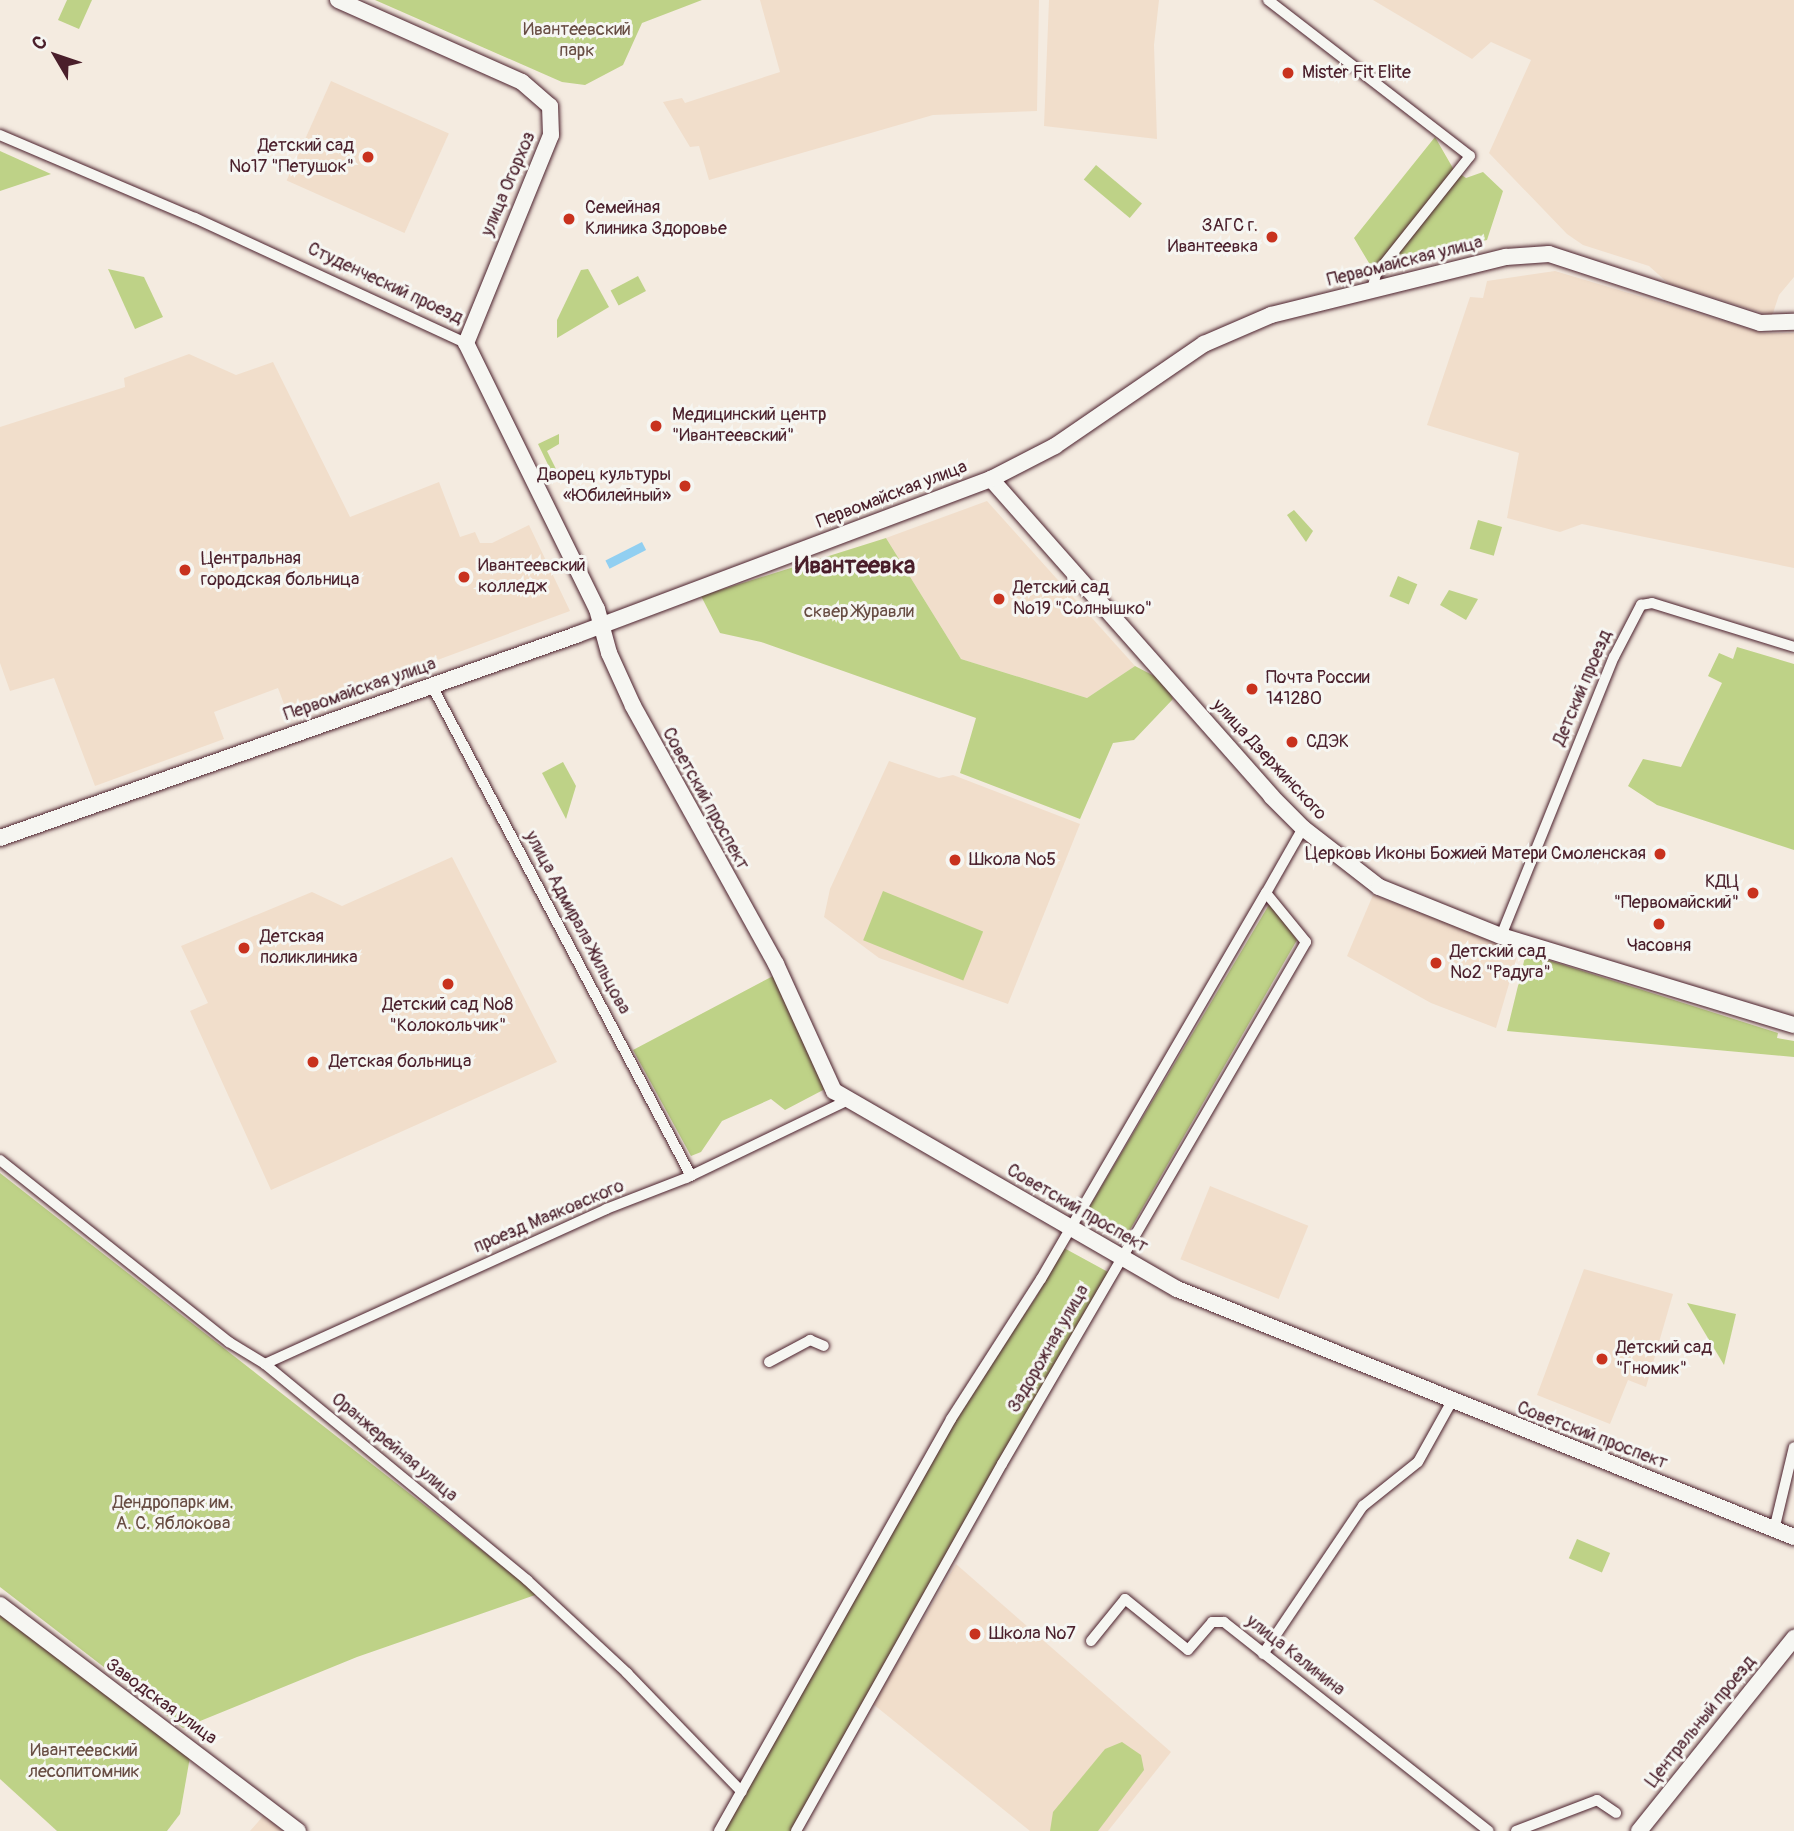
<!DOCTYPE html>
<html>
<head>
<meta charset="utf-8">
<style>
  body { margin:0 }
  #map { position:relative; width:1794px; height:1831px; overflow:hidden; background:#f4ebe0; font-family:Pangolin,sans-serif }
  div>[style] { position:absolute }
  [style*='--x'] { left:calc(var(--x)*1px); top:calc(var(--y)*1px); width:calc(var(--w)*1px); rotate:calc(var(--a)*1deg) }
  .built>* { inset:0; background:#f1decb; transform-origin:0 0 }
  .green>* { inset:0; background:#bed287; transform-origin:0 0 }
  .water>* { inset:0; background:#91cff1; transform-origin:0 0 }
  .roads { filter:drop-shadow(0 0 2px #4a1f2b) drop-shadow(0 0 2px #4a1f2b) }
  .street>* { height:10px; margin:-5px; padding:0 5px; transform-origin:5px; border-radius:5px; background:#f6f6f2 }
  .secondary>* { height:16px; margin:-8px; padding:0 8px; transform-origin:8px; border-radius:8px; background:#f6f6f2 }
  .dots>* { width:19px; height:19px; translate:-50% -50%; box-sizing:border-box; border:4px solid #f6f6f2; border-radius:50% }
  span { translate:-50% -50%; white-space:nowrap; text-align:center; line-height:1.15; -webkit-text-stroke:6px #f6f6f2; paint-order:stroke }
  .park-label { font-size:18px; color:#674c42 }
  .poi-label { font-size:18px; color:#4a1f2b }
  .left { translate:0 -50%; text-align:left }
  .right { translate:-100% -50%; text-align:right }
  .street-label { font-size:18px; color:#4a1f2b }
  .district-label { font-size:24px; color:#4a1f2b; font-weight:700 }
  .north { position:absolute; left:21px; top:21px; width:70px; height:70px; -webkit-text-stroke:5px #f6f6f2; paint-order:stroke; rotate:309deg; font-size:19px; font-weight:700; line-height:28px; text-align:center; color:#4a1f2b }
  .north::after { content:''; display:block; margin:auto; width:24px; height:32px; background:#4a1f2b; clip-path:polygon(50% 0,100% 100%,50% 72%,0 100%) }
</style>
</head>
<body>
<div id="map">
  <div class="built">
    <i style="clip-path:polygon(760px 0,1039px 0,1037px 111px,933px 115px,709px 180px,699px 146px,690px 147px,663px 102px,682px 98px,685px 103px,780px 72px)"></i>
    <i style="clip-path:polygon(1049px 0,1159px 0,1154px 45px,1157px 139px,1044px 126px)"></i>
    <i style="clip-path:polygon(1373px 0,1794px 0,1794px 277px,1779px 295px,1772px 316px,1668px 283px,1649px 266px,1583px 245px,1567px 234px,1489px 153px,1531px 60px,1491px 42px,1472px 59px)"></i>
    <i style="left:331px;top:81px;width:129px;height:109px;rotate:24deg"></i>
    <i style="clip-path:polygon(1555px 271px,1763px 333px,1794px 333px,1794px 568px,1582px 524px,1560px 532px,1507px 518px,1519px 453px,1427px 425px,1470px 297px,1483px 298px,1487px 281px)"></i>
    <i style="clip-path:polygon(189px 354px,236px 375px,273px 362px,350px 517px,439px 482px,460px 537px,475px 532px,480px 543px,492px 543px,529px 525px,570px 611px,288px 715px,278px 688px,214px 712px,224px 739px,95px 786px,54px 678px,10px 691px,0 663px,0 427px,125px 387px,124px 378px)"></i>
    <i style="clip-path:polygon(987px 501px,1135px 666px,1087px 698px,961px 659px,886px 538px)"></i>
    <i style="clip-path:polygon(889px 761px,939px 778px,953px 775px,1080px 824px,1008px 1004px,879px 958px,824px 917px,830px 889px)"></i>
    <i style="clip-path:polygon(452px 857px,557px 1062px,271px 1190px,190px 1011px,208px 1003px,181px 946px,312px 892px,342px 906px)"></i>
    <i style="clip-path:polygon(1373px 895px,1519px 950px,1496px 1028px,1431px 1003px,1347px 956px)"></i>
    <i style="left:1210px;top:1186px;width:106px;height:79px;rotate:22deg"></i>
    <i style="clip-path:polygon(1584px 1269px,1673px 1294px,1646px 1387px,1628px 1380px,1610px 1424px,1537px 1395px)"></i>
    <i style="clip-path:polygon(956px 1564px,1171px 1752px,1108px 1831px,1030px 1831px,873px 1704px)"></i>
    <i style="clip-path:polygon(264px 1815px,283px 1831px,250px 1831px)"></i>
  </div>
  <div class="green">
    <i style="clip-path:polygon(67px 0,92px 0,79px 29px,58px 20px)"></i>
    <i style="clip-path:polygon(375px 0,702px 0,642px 23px,623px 65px,585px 85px,562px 82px)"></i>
    <i style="clip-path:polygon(1435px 137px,1454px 170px,1466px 178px,1483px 172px,1503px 191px,1487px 240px,1372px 268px,1354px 238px)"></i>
    <i style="clip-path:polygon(0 151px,51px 174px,0 191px)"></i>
    <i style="left:1096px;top:165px;width:60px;height:19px;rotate:40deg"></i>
    <i style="clip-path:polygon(108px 269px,144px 277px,163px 317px,135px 329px)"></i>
    <i style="clip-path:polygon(588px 269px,609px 307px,557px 338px,557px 320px,581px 270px)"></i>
    <i style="left:638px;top:276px;width:17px;height:31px;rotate:62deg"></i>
    <i style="clip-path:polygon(559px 434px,559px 444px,547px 451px,558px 473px,553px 475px,538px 444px)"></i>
    <i style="clip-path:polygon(1294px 510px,1313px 531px,1306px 542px,1287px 515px)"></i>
    <i style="left:1478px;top:520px;width:25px;height:30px;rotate:16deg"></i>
    <i style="clip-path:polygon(886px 538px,961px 659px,1087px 698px,1135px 666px,1158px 678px,1169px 691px,1173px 699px,1134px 740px,1113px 743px,1080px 819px,960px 773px,976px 718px,761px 642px,720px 633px,701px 596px)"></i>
    <i style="left:1398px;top:576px;width:21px;height:22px;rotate:23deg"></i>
    <i style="clip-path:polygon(1449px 590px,1478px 599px,1466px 620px,1440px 605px)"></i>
    <i style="clip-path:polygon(1737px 647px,1794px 664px,1794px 850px,1657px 805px,1628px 786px,1643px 759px,1681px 767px,1722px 683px,1708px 676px,1719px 653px,1733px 659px)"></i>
    <i style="clip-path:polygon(563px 762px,576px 786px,566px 819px,542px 773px)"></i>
    <i style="left:883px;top:891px;width:108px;height:53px;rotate:22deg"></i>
    <i style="clip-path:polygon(1270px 903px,1297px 940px,1127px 1235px,1087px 1211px)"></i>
    <i style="clip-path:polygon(1526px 953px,1778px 1033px,1777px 1038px,1794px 1041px,1794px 1057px,1507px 1031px)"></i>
    <i style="clip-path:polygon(773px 976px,825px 1089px,785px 1110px,771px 1099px,722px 1121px,701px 1152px,691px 1156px,633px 1050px)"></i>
    <i style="clip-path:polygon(0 1173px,538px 1594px,357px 1657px,183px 1728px,0 1587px)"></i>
    <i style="clip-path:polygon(1064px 1248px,1108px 1272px,796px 1831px,718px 1831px,951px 1419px,1035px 1299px)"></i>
    <i style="clip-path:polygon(1687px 1303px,1736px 1314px,1724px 1365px)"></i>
    <i style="left:1577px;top:1539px;width:36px;height:21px;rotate:23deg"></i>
    <i style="clip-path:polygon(0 1615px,190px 1757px,180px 1814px,167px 1831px,57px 1831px,0 1779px)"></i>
    <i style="clip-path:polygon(1122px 1742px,1141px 1755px,1144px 1770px,1098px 1831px,1050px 1831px,1053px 1812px,1105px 1749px)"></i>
  </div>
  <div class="water">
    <i style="left:642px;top:542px;width:9px;height:41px;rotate:63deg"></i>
  </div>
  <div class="roads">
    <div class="street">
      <i style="--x:1268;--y:0;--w:255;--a:37.7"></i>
      <i style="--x:1470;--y:156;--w:151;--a:128.5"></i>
      <i style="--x:1376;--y:274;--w:16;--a:104"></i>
      <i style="--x:0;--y:135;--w:212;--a:23.1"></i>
      <i style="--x:195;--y:218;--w:298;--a:24.8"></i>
      <i style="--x:432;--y:686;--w:554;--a:62.14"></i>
      <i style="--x:1501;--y:936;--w:301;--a:-68"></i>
      <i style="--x:1614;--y:657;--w:59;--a:-62.6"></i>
      <i style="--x:1641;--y:605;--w:11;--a:-10"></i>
      <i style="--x:1652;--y:603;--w:149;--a:17.2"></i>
      <i style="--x:0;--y:1160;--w:293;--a:38.5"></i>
      <i style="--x:229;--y:1342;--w:42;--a:31.4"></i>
      <i style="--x:265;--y:1364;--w:340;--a:39.5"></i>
      <i style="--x:527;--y:1580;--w:137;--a:42.9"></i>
      <i style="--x:627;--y:1673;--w:165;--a:46"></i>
      <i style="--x:769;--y:1362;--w:47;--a:-28.2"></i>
      <i style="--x:810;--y:1340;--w:15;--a:23"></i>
      <i style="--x:265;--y:1364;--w:375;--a:-24.4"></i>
      <i style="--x:606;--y:1209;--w:86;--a:-21.2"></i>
      <i style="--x:686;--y:1178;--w:178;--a:-25.7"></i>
      <i style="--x:1774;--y:1530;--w:85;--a:-76.5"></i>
      <i style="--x:1091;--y:1641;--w:54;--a:-51"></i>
      <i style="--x:1125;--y:1599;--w:81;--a:39"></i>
      <i style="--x:1188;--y:1650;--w:37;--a:-49"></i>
      <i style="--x:1212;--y:1622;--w:12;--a:0"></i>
      <i style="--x:1224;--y:1622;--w:337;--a:38.3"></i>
      <i style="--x:1263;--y:1654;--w:179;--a:-56"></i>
      <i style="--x:1363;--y:1506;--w:70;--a:-38.7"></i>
      <i style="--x:1418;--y:1462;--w:70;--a:-60.9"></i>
      <i style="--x:719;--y:1831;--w:473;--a:-60.6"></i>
      <i style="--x:951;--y:1419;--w:166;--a:-57.3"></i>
      <i style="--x:1041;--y:1279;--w:447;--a:-59.8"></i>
      <i style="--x:796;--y:1831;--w:421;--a:-60.7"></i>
      <i style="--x:1002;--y:1464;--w:604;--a:-59.78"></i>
      <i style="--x:1306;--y:942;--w:63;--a:-129.2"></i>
      <i style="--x:1266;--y:893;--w:75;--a:-60.4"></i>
      <i style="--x:1516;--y:1831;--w:87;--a:-20.9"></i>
      <i style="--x:1597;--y:1800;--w:23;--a:34"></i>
    </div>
    <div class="secondary">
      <i style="--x:338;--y:0;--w:201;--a:24"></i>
      <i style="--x:522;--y:82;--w:37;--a:41"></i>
      <i style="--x:550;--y:106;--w:29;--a:88"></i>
      <i style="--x:551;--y:135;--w:225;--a:112.2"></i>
      <i style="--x:466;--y:343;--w:297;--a:63.8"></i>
      <i style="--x:597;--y:609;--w:46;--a:74.7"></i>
      <i style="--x:609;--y:653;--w:58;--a:65.6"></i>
      <i style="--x:633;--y:706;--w:295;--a:61"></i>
      <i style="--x:776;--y:964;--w:140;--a:65.5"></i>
      <i style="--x:834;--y:1091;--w:396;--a:30"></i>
      <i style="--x:1177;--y:1289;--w:665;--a:21.9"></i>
      <i style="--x:991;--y:479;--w:423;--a:48.5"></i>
      <i style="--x:1271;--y:796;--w:45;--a:45"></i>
      <i style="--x:1303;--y:828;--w:96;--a:37.8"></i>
      <i style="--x:1379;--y:887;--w:131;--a:21.9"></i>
      <i style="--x:1501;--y:936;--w:306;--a:16.9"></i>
      <i style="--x:0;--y:838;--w:611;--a:-19.41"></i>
      <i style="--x:576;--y:635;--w:443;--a:-20.6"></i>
      <i style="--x:991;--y:479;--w:72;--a:-27.3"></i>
      <i style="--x:1055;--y:446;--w:181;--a:-34.4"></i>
      <i style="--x:1204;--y:344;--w:73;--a:-23.4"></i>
      <i style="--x:1271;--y:315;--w:242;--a:-13.9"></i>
      <i style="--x:1506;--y:257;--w:43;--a:-4"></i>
      <i style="--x:1549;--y:254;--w:222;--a:18.1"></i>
      <i style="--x:1760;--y:323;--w:34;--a:-2"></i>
      <i style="--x:0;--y:1605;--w:374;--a:37.2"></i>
      <i style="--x:1639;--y:1831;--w:248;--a:-51.2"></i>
    </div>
  </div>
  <div class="dots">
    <i style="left:1288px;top:73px;background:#c8321e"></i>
    <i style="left:368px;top:157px;background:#c8321e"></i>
    <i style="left:569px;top:219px;background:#c8321e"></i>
    <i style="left:1272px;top:237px;background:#c8321e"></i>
    <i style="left:656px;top:426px;background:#c8321e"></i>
    <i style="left:685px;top:486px;background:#c8321e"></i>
    <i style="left:185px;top:570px;background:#c8321e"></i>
    <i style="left:464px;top:577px;background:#c8321e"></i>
    <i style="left:999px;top:599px;background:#c8321e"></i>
    <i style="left:1252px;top:689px;background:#c8321e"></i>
    <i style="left:1292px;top:742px;background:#c8321e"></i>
    <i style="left:1660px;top:854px;background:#c8321e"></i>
    <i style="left:955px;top:860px;background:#c8321e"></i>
    <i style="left:1753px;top:893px;background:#c8321e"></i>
    <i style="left:1659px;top:924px;background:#c8321e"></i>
    <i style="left:244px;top:948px;background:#c8321e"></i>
    <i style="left:1436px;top:963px;background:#c8321e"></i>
    <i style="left:448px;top:984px;background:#c8321e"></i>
    <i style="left:313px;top:1062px;background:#c8321e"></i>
    <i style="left:1602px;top:1359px;background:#c8321e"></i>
    <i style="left:975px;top:1634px;background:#c8321e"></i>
  </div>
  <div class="park-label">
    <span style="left:577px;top:41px">Ивантеевский<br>парк</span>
    <span style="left:859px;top:612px">сквер Журавли</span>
    <span style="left:173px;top:1514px">Дендропарк им.<br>А. С. Яблокова</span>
    <span style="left:84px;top:1762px">Ивантеевский<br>лесопитомник</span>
  </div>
  <div class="poi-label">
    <span class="left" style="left:1302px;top:73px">Mister Fit Elite</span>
    <span class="right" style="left:354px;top:157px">Детский сад<br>№17 "Петушок"</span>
    <span class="left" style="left:585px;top:219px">Семейная<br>Клиника Здоровье</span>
    <span class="right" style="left:1258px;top:237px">ЗАГС г.<br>Ивантеевка</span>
    <span class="left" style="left:672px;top:426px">Медицинский центр<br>"Ивантеевский"</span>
    <span class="right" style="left:671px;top:486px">Дворец культуры<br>«Юбилейный»</span>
    <span class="left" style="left:201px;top:570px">Центральная<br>городская больница</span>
    <span class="left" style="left:478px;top:577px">Ивантеевский<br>колледж</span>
    <span class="left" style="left:1013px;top:599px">Детский сад<br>№19 "Солнышко"</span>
    <span class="left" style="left:1266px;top:689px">Почта России<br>141280</span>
    <span class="left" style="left:1306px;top:742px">СДЭК</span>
    <span class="right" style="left:1646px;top:854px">Церковь Иконы Божией Матери Смоленская</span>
    <span class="left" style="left:969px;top:860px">Школа №5</span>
    <span class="right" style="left:1739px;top:893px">КДЦ<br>"Первомайский"</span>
    <span class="left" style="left:260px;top:948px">Детская<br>поликлиника</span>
    <span style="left:1659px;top:946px">Часовня</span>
    <span class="left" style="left:1450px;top:963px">Детский сад<br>№2 "Радуга"</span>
    <span style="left:448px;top:1016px">Детский сад №8<br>"Колокольчик"</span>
    <span class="left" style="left:329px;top:1062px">Детская больница</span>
    <span class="left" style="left:1616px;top:1359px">Детский сад<br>"Гномик"</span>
    <span class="left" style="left:989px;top:1634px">Школа №7</span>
  </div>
  <div class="street-label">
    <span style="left:509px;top:184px;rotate:-67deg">улица Огорхоз</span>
    <span style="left:1405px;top:262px;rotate:-14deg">Первомайская улица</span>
    <span style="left:385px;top:284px;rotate:25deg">Студенческий проезд</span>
    <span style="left:892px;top:495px;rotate:-21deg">Первомайская улица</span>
    <span style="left:1583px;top:688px;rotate:-67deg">Детский проезд</span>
    <span style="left:360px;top:690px;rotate:-19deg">Первомайская улица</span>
    <span style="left:1269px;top:760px;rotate:47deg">улица Дзержинского</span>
    <span style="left:705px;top:799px;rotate:61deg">Советский проспект</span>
    <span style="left:577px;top:923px;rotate:62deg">улица Адмирала Жильцова</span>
    <span style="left:1077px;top:1209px;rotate:30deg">Советский проспект</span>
    <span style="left:549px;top:1217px;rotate:-23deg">проезд Маяковского</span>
    <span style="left:1049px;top:1349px;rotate:-60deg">Задорожная улица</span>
    <span style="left:1592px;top:1436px;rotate:21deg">Советский проспект</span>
    <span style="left:394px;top:1448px;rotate:40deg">Оранжерейная улица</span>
    <span style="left:1295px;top:1656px;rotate:38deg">улица Калинина</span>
    <span style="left:161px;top:1702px;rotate:36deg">Заводская улица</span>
    <span style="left:1701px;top:1722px;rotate:-51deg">Центральный проезд</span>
  </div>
  <div class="district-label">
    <span style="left:855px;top:566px">Ивантеевка</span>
  </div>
  <div class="north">С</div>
</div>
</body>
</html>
